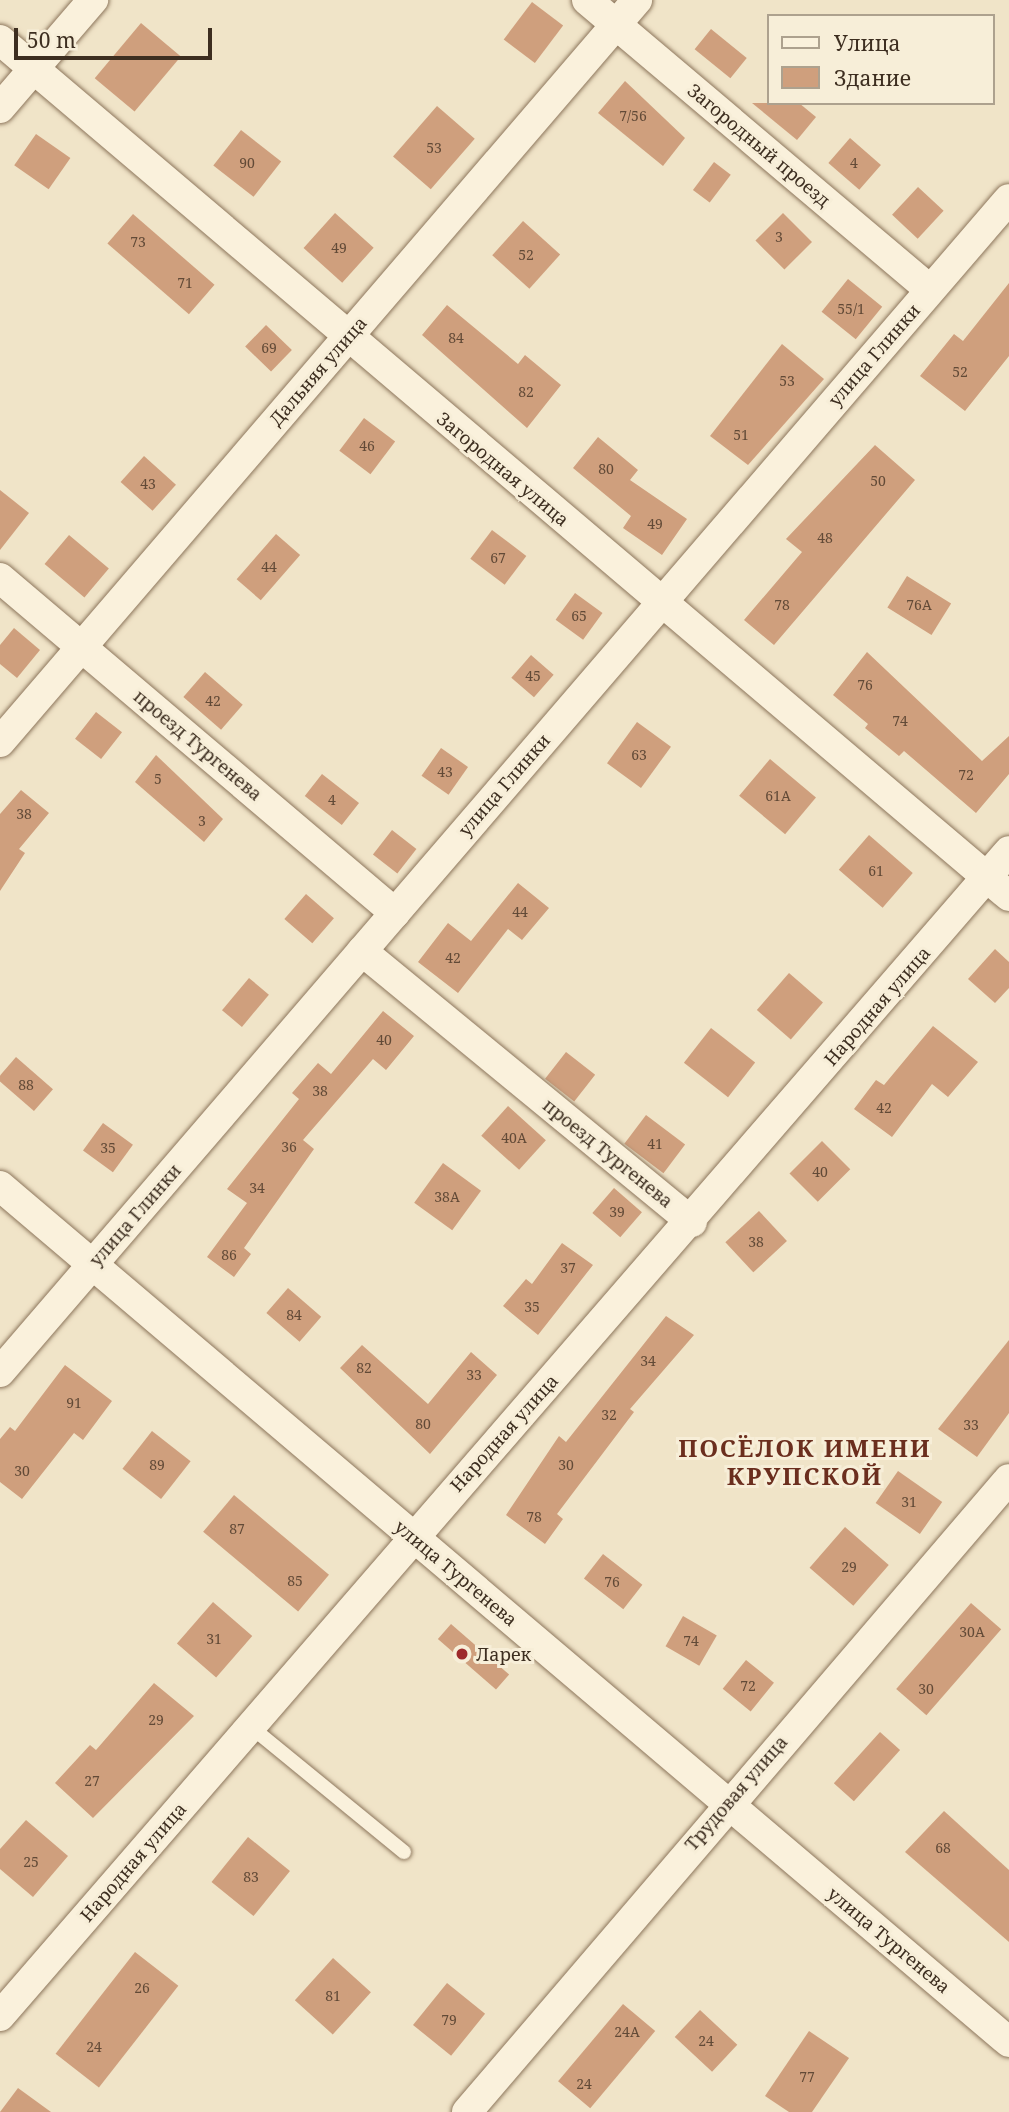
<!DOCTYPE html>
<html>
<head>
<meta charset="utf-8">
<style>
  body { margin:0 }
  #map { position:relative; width:1009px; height:2112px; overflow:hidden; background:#f0e4c8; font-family:"Noto Serif",serif }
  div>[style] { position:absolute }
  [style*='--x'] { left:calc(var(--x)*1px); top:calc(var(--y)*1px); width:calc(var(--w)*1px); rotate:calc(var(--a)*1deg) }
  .building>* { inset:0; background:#cf9f7d; transform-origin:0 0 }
  .roads { filter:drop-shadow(0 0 2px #8d765c) drop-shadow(0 0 2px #8d765c) }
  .lane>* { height:14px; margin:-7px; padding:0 7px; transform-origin:7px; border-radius:7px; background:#faf1dc }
  .street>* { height:30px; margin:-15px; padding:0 15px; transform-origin:15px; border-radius:15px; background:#faf1dc }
  .dots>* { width:19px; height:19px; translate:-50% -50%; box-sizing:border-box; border:4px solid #f7eed8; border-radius:50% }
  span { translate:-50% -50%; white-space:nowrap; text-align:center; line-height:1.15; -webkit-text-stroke:6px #f7eed8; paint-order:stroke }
  .number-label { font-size:14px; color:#624a37 }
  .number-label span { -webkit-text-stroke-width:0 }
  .street-label { font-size:18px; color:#3d2e20 }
  .poi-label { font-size:18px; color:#3d2e20 }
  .left { translate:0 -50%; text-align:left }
  .district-label { font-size:24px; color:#6b2e1e; font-weight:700; letter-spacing:2px }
  .legend { position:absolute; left:767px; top:14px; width:228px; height:91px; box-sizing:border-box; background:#f7eed8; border:2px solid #ada18e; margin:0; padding:9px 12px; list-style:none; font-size:21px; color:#3d2e20 }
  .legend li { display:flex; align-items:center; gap:14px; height:35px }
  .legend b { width:35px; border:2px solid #ada18e }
  .scale { position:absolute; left:14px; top:28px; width:198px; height:32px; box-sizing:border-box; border:4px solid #3d2e20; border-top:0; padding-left:9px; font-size:21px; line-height:24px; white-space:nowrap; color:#3d2e20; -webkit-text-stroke:5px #f7eed8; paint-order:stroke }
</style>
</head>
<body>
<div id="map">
  <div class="building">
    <i style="left:532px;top:2px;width:39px;height:47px;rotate:37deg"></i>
    <i style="left:141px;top:23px;width:52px;height:72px;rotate:40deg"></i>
    <i style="left:711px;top:29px;width:46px;height:26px;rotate:39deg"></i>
    <i style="clip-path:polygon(625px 81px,685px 138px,663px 166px,598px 113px)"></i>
    <i style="clip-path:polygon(752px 103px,799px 103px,816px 117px,797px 140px)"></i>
    <i style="left:437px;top:106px;width:50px;height:67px;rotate:41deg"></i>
    <i style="left:241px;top:130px;width:51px;height:45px;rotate:38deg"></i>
    <i style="left:36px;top:134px;width:42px;height:38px;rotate:35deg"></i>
    <i style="left:850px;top:138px;width:41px;height:33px;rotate:41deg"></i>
    <i style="left:714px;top:162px;width:21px;height:35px;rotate:37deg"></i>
    <i style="left:918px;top:187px;width:35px;height:38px;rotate:43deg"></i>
    <i style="left:335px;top:213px;width:52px;height:47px;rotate:42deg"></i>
    <i style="left:783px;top:213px;width:41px;height:39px;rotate:45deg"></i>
    <i style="left:133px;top:214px;width:108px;height:39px;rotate:41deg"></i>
    <i style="left:523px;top:221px;width:50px;height:46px;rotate:42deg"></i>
    <i style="left:848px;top:279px;width:44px;height:42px;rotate:39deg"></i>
    <i style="clip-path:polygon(1009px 283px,1009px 356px,965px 411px,920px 376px,954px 334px,963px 341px)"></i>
    <i style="clip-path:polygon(447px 305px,518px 364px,525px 355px,561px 385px,527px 428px,422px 335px)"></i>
    <i style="left:266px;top:325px;width:36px;height:30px;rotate:44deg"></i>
    <i style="clip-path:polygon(782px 344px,824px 379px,748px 465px,710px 436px)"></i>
    <i style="left:364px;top:418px;width:39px;height:41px;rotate:37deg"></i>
    <i style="clip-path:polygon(598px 437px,638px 470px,630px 480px,687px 519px,662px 555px,623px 528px,631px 516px,573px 468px)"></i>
    <i style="clip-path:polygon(875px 445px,915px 480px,774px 645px,744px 620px,802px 552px,786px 539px)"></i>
    <i style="left:144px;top:456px;width:43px;height:35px;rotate:42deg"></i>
    <i style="clip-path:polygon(0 490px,29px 513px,0 550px)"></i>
    <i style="left:492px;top:530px;width:43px;height:36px;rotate:37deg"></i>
    <i style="left:276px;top:534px;width:32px;height:60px;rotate:41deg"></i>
    <i style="left:69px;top:535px;width:52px;height:38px;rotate:40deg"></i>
    <i style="left:907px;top:576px;width:52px;height:37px;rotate:32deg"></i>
    <i style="left:575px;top:593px;width:34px;height:33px;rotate:36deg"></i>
    <i style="clip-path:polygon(14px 628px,40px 650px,17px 678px,0 664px,0 645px)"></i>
    <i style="clip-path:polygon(867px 652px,982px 761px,1009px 736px,1009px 774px,976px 813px,904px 751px,899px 756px,865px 728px,868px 724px,833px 695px)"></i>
    <i style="left:531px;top:655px;width:30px;height:30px;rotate:41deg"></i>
    <i style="left:205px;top:672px;width:50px;height:33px;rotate:41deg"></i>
    <i style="left:96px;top:712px;width:33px;height:34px;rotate:38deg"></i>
    <i style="left:637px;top:722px;width:42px;height:51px;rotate:36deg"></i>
    <i style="left:441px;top:748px;width:33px;height:34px;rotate:35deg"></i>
    <i style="clip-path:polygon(156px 755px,223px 819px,204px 842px,135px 782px)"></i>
    <i style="left:770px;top:759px;width:60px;height:48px;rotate:40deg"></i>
    <i style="left:322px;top:774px;width:47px;height:28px;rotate:38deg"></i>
    <i style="clip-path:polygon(21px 790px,49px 813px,19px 849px,25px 853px,0 891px,0 814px)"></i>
    <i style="left:392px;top:830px;width:31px;height:31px;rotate:38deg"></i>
    <i style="left:869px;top:835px;width:58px;height:46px;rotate:41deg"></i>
    <i style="clip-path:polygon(518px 883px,549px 908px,522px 940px,508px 929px,458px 993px,418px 962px,448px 923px,471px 941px)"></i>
    <i style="left:306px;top:894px;width:37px;height:33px;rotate:41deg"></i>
    <i style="clip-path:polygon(995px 949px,1009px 962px,1009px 988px,995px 1003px,968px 979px)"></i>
    <i style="left:789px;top:973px;width:45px;height:49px;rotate:41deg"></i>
    <i style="left:249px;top:978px;width:26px;height:42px;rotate:40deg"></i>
    <i style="clip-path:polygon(383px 1011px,414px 1036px,386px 1070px,373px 1059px,303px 1140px,314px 1149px,244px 1248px,251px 1254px,234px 1277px,207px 1257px,247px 1203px,227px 1189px,299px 1099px,292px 1093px,318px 1063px,331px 1074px)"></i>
    <i style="clip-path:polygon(933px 1026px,978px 1062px,948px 1097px,932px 1084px,892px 1137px,854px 1109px,876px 1080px,884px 1085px)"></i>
    <i style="left:711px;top:1028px;width:56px;height:44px;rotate:38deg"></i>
    <i style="left:566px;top:1052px;width:37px;height:34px;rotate:38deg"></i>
    <i style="left:16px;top:1057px;width:49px;height:29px;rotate:41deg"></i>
    <i style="left:508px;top:1106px;width:51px;height:40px;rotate:42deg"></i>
    <i style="left:646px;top:1115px;width:49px;height:36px;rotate:37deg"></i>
    <i style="left:103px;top:1123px;width:37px;height:34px;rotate:36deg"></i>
    <i style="left:822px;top:1141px;width:40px;height:46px;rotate:45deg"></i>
    <i style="left:443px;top:1163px;width:47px;height:49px;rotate:36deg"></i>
    <i style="left:614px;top:1188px;width:37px;height:33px;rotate:41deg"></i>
    <i style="left:759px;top:1211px;width:41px;height:46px;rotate:47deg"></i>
    <i style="clip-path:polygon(562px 1243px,593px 1265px,538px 1335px,503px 1306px,526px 1279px,532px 1284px)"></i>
    <i style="left:288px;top:1288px;width:44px;height:33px;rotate:41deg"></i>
    <i style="clip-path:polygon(666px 1316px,694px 1335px,630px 1409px,634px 1412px,557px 1514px,563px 1519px,545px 1544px,506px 1515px,559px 1436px,566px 1442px)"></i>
    <i style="clip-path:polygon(1009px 1340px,1009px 1413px,977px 1457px,938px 1429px)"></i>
    <i style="clip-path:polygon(362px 1345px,428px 1404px,471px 1352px,497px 1375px,430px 1454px,340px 1368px)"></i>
    <i style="clip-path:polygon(65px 1365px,112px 1401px,83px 1440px,74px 1433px,22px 1499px,0 1482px,0 1439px,10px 1427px,15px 1431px)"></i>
    <i style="left:152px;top:1431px;width:49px;height:48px;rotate:38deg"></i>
    <i style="left:898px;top:1471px;width:54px;height:39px;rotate:35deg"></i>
    <i style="left:234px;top:1495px;width:124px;height:48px;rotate:40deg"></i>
    <i style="left:845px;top:1527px;width:58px;height:54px;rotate:41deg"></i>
    <i style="left:603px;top:1554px;width:50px;height:31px;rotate:38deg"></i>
    <i style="left:213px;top:1602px;width:52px;height:55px;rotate:41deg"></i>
    <i style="left:971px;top:1603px;width:40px;height:114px;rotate:41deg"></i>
    <i style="left:683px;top:1616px;width:39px;height:35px;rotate:30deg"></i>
    <i style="left:451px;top:1624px;width:77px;height:20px;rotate:41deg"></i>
    <i style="left:746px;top:1660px;width:36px;height:37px;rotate:39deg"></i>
    <i style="clip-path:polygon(154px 1683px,194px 1716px,93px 1818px,55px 1783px,90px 1745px,96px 1750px)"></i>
    <i style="left:880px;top:1732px;width:27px;height:69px;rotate:42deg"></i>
    <i style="clip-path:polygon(944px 1811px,1009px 1870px,1009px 1942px,905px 1852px)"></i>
    <i style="clip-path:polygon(26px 1820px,68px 1856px,33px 1897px,0 1869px,0 1849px)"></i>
    <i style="left:248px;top:1837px;width:54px;height:58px;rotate:39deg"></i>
    <i style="left:135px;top:1952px;width:55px;height:129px;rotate:38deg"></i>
    <i style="left:333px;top:1958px;width:51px;height:57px;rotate:42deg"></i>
    <i style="left:447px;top:1983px;width:49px;height:54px;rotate:39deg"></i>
    <i style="left:623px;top:2004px;width:42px;height:101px;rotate:40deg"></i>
    <i style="left:700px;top:2010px;width:51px;height:37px;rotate:43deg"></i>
    <i style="clip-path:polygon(809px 2031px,849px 2058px,812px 2112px,789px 2112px,765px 2096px)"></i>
    <i style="clip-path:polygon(18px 2088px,51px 2112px,0 2112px)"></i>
  </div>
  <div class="roads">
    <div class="lane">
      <i style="--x:250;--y:1726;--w:199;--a:39.3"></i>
    </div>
    <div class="street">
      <i style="--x:587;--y:0;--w:449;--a:40.2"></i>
      <i style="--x:0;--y:40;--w:1323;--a:40.31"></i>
      <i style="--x:0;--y:108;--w:143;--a:-49.3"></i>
      <i style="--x:0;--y:578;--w:518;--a:40.3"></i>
      <i style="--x:0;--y:742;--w:978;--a:-49.35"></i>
      <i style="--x:362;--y:951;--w:427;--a:39.4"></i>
      <i style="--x:0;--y:1186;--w:1323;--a:40.31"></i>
      <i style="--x:0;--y:1372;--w:1547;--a:-49.3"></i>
      <i style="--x:0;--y:2016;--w:1541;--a:-49.1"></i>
      <i style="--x:467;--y:2112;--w:833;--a:-49.43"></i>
    </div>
  </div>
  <div class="dots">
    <i style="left:462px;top:1654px;background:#9e2a2b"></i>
  </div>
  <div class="number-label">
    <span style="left:633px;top:116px">7/56</span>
    <span style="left:434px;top:148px">53</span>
    <span style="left:247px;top:163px">90</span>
    <span style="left:854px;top:163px">4</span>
    <span style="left:779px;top:237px">3</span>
    <span style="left:138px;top:242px">73</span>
    <span style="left:339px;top:248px">49</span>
    <span style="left:526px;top:255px">52</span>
    <span style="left:185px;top:283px">71</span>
    <span style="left:851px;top:309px">55/1</span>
    <span style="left:456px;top:338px">84</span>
    <span style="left:269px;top:348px">69</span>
    <span style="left:960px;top:372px">52</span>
    <span style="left:787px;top:381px">53</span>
    <span style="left:526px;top:392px">82</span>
    <span style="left:741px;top:435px">51</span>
    <span style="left:367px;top:446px">46</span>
    <span style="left:606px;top:469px">80</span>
    <span style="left:878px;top:481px">50</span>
    <span style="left:148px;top:484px">43</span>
    <span style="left:655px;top:524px">49</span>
    <span style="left:825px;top:538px">48</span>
    <span style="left:498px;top:558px">67</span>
    <span style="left:269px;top:567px">44</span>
    <span style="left:782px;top:605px">78</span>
    <span style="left:919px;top:605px">76А</span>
    <span style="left:579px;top:616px">65</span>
    <span style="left:533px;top:676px">45</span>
    <span style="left:865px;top:685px">76</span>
    <span style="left:213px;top:701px">42</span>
    <span style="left:900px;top:721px">74</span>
    <span style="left:639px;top:755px">63</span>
    <span style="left:445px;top:772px">43</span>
    <span style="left:966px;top:775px">72</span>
    <span style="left:158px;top:779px">5</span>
    <span style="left:778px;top:796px">61А</span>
    <span style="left:332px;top:800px">4</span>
    <span style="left:24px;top:814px">38</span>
    <span style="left:202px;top:821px">3</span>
    <span style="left:876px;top:871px">61</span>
    <span style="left:520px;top:912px">44</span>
    <span style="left:453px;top:958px">42</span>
    <span style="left:384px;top:1040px">40</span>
    <span style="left:26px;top:1085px">88</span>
    <span style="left:320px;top:1091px">38</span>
    <span style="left:884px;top:1108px">42</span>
    <span style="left:514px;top:1138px">40А</span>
    <span style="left:655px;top:1144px">41</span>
    <span style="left:289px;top:1147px">36</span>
    <span style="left:108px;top:1148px">35</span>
    <span style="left:820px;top:1172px">40</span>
    <span style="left:257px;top:1188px">34</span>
    <span style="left:447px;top:1197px">38А</span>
    <span style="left:617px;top:1212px">39</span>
    <span style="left:756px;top:1242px">38</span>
    <span style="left:229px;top:1255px">86</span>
    <span style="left:568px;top:1268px">37</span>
    <span style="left:532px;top:1307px">35</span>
    <span style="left:294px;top:1315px">84</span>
    <span style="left:648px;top:1361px">34</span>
    <span style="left:364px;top:1368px">82</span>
    <span style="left:474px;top:1375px">33</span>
    <span style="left:74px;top:1403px">91</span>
    <span style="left:609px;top:1415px">32</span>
    <span style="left:423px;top:1424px">80</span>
    <span style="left:971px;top:1425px">33</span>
    <span style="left:157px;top:1465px">89</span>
    <span style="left:566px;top:1465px">30</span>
    <span style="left:22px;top:1471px">30</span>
    <span style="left:909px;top:1502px">31</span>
    <span style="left:534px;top:1517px">78</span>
    <span style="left:237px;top:1529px">87</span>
    <span style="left:849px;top:1567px">29</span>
    <span style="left:295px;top:1581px">85</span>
    <span style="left:612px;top:1582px">76</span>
    <span style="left:972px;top:1632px">30А</span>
    <span style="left:214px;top:1639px">31</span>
    <span style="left:691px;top:1641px">74</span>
    <span style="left:748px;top:1686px">72</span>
    <span style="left:926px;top:1689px">30</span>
    <span style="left:156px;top:1720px">29</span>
    <span style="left:92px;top:1781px">27</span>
    <span style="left:943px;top:1848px">68</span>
    <span style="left:31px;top:1862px">25</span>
    <span style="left:251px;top:1877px">83</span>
    <span style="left:142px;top:1988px">26</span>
    <span style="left:333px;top:1996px">81</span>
    <span style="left:449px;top:2020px">79</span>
    <span style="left:627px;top:2032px">24А</span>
    <span style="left:706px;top:2041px">24</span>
    <span style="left:94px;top:2047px">24</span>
    <span style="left:807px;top:2077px">77</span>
    <span style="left:584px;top:2084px">24</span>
  </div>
  <div class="street-label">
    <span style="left:759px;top:145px;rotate:40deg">Загородный проезд</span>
    <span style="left:874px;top:355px;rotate:-49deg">улица Глинки</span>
    <span style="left:318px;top:371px;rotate:-49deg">Дальняя улица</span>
    <span style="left:503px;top:469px;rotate:40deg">Загородная улица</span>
    <span style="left:198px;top:745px;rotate:40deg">проезд Тургенева</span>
    <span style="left:504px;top:785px;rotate:-49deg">улица Глинки</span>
    <span style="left:877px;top:1006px;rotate:-49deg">Народная улица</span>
    <span style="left:608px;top:1153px;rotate:39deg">проезд Тургенева</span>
    <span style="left:135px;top:1215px;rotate:-49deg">улица Глинки</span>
    <span style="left:504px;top:1433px;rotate:-48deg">Народная улица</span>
    <span style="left:456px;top:1573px;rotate:40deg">улица Тургенева</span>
    <span style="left:736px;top:1793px;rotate:-49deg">Трудовая улица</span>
    <span style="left:133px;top:1862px;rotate:-49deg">Народная улица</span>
    <span style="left:889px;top:1940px;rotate:40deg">улица Тургенева</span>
  </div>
  <div class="poi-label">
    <span class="left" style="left:476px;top:1654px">Ларек</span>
  </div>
  <div class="district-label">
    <span style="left:805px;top:1462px">ПОСЁЛОК ИМЕНИ<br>КРУПСКОЙ</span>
  </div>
  <ul class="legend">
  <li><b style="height:9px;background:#faf1dc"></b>Улица</li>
  <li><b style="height:19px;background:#cf9f7d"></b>Здание</li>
  </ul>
  <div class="scale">50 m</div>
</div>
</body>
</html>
